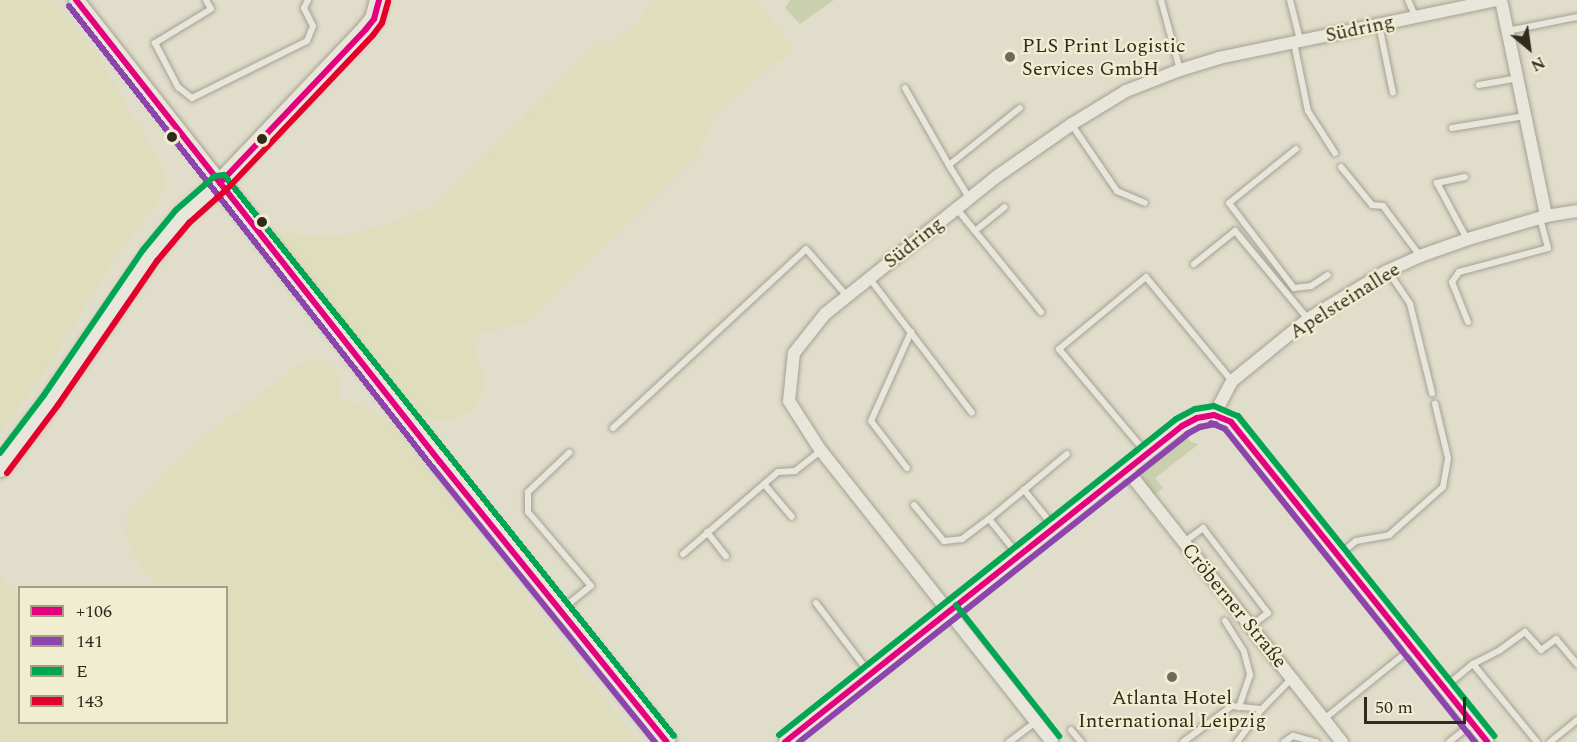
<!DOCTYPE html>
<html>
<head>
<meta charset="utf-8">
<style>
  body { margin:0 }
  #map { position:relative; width:1577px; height:742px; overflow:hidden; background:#e0ddca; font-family:Spectral,serif }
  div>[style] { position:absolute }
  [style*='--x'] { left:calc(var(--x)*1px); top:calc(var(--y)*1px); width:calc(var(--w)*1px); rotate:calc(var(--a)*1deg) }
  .farmland>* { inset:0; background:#deddbc }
  .green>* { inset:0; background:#cad0ae }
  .roads { filter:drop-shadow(0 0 2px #a5a194) drop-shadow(0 0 2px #a5a194) }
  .service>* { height:6px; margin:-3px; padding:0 3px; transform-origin:3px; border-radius:3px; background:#e8e6db }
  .minor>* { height:12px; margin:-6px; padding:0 6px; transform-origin:6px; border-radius:6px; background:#e8e6db }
  .tertiary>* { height:15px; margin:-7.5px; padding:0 7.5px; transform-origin:7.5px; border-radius:7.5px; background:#e8e6db }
  .secondary>* { height:18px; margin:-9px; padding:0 9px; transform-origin:9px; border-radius:9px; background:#e8e6db }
  .bus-1>* { height:6px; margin:-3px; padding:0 3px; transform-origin:3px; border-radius:3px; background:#e5007d }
  .bus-2>* { height:6px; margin:-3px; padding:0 3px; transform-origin:3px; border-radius:3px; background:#8e44ad }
  .bus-3>* { height:6px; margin:-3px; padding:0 3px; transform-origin:3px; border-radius:3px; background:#00a651 }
  .bus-4>* { height:6px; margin:-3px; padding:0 3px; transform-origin:3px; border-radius:3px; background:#e4002b }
  .dots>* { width:16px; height:16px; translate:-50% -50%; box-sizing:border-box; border:3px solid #f1edd1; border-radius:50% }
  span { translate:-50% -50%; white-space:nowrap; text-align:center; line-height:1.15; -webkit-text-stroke:4.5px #f1edd1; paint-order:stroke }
  .street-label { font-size:20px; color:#312b1e }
  .poi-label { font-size:20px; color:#312b1e }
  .left { translate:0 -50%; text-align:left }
  .legend { position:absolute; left:18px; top:586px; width:210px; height:138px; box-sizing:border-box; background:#f1edd1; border:2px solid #a49f89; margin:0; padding:8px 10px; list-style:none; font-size:18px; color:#312b1e }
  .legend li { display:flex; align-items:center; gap:12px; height:30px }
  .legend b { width:30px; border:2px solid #a49f89 }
  .north { position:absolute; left:1499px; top:18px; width:60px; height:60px; -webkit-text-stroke:4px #f1edd1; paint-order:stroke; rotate:151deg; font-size:16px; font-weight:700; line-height:24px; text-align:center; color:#312b1e }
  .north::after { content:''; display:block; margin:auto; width:21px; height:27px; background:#312b1e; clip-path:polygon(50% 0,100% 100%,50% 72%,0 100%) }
  .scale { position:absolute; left:1364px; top:697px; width:102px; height:27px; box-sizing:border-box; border:3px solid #312b1e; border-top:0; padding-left:8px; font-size:18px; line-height:21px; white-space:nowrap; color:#312b1e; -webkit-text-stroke:4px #f1edd1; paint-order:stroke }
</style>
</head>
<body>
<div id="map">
  <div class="farmland">
    <i style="clip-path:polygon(0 0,52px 0,98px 56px,165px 172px,166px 185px,157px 204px,119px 251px,45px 372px,0 432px)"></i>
    <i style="clip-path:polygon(651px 0,756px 0,794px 49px,714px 113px,697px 157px,526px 323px,482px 333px,474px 350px,486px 381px,474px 410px,445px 422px,421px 416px,410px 424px,267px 241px,278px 232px,330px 238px,381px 226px,434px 206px,599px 42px,606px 50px,638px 24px)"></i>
    <i style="clip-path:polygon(312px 360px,327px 362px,336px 371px,340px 383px,339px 396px,351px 403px,367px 407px,395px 428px,638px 742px,0 742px,0 575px,19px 598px,20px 722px,226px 722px,226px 588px,158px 587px,135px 558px,131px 548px,126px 537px,127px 512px,172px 465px,213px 430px,298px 366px)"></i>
  </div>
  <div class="green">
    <i style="clip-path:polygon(790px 0,834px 0,800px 24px,785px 8px)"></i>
    <i style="clip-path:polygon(1185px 434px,1191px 442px,1199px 444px,1155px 478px,1163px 488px,1154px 495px,1142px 478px,1142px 469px)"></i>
  </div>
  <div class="roads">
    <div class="service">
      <i style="--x:206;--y:0;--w:10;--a:61"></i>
      <i style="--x:211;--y:9;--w:66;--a:148.7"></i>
      <i style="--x:155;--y:43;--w:50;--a:62.4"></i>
      <i style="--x:178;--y:87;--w:18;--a:38"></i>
      <i style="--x:192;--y:98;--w:128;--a:-26.4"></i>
      <i style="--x:307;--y:41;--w:16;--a:-68"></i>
      <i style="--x:313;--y:26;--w:20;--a:-117"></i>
      <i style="--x:304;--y:8;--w:9;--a:-63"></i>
      <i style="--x:1161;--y:0;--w:73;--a:74.8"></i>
      <i style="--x:1290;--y:0;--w:41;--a:76"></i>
      <i style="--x:1408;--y:0;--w:17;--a:66"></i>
      <i style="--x:1379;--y:25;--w:69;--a:78.4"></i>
      <i style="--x:1507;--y:31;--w:71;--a:-11.3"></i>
      <i style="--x:1294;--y:43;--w:69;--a:78.4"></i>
      <i style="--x:1308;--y:111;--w:50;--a:57.3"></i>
      <i style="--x:1479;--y:85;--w:39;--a:-10"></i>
      <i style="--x:905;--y:88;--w:89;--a:60.3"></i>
      <i style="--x:1072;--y:125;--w:80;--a:55.7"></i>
      <i style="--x:1117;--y:191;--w:30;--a:23"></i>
      <i style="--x:1452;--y:128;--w:74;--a:-9.3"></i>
      <i style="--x:1296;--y:149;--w:86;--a:141.1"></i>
      <i style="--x:1229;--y:203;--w:107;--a:52.6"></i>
      <i style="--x:1294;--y:288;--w:17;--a:-7"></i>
      <i style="--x:1311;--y:286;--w:20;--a:-33"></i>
      <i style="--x:1341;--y:167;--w:49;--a:50.8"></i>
      <i style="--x:1372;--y:205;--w:11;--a:5"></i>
      <i style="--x:1383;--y:206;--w:62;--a:53.5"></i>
      <i style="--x:1465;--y:177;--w:29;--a:168"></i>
      <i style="--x:1437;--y:183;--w:64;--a:61.8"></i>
      <i style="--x:970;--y:199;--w:40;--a:-122"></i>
      <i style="--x:949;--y:165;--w:91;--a:-38.8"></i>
      <i style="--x:957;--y:209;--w:133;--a:50.8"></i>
      <i style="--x:975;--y:231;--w:38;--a:-39"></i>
      <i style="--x:1194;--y:264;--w:53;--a:-38.8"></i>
      <i style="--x:1235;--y:231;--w:114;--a:50.3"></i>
      <i style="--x:1388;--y:271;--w:40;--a:56"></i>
      <i style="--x:1410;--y:304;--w:92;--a:76.1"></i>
      <i style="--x:870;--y:279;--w:168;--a:52.7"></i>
      <i style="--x:1468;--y:322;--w:43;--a:-111.8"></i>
      <i style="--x:1452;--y:282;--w:12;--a:-55"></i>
      <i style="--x:1459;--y:272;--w:92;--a:-15.1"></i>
      <i style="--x:1548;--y:248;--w:31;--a:-105"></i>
      <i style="--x:613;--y:428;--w:263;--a:-42.8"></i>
      <i style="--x:806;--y:249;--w:62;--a:48.9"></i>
      <i style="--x:1147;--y:454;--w:137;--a:-130"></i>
      <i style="--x:1059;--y:349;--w:113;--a:-39.6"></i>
      <i style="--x:1146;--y:277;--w:135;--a:50.4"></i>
      <i style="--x:907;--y:468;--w:59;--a:-127.5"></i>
      <i style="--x:871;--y:421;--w:98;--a:-65.8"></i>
      <i style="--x:764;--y:484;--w:43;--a:49.7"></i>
      <i style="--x:914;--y:505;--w:47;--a:50.2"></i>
      <i style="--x:944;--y:541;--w:18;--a:-6"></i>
      <i style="--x:962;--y:539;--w:34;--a:-37"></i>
      <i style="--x:1054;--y:527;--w:48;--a:-129"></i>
      <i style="--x:1024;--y:490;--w:56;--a:-39.9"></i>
      <i style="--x:707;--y:532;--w:31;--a:52"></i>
      <i style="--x:1184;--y:542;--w:24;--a:-36"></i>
      <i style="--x:1203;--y:528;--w:107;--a:52.6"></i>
      <i style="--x:1268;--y:613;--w:21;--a:143"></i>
      <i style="--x:683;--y:554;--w:125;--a:-40.8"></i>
      <i style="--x:778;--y:472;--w:17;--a:-3"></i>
      <i style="--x:795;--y:471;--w:33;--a:-38"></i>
      <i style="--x:1019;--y:556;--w:48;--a:-129"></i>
      <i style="--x:989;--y:519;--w:45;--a:-39.6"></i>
      <i style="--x:1338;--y:556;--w:23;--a:-40"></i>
      <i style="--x:1356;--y:541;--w:34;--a:-10"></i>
      <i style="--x:1389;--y:535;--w:72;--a:-41.6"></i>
      <i style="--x:1443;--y:487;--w:29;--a:-80"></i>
      <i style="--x:1448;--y:458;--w:56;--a:-103.5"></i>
      <i style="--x:816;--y:603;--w:89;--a:52.7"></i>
      <i style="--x:561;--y:610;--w:38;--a:-39"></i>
      <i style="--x:591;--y:586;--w:97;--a:-130.4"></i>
      <i style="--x:528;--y:512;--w:20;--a:-90"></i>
      <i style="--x:528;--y:492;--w:57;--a:-43.6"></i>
      <i style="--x:1225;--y:621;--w:36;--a:58"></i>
      <i style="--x:1244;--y:652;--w:24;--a:75"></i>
      <i style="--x:1250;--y:675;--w:34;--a:109"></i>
      <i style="--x:1473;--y:664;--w:101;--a:50.6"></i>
      <i style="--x:1444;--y:688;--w:38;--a:-40"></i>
      <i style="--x:1473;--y:664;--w:30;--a:-27"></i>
      <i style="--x:1500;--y:650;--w:31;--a:-36"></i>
      <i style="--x:1525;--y:632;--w:24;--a:48"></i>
      <i style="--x:1541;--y:650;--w:19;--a:-36"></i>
      <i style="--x:1556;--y:639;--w:33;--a:50"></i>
      <i style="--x:1324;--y:719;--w:113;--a:-38.9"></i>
      <i style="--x:1071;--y:730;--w:16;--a:50"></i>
      <i style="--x:1009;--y:742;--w:34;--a:-37"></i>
      <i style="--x:1183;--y:742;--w:61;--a:-36.3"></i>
      <i style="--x:1232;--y:706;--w:30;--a:6"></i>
      <i style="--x:1262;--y:709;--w:43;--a:-45.9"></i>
      <i style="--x:1237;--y:742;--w:41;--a:-52.9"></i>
      <i style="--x:1284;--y:742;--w:11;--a:-34"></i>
      <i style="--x:1293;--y:736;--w:24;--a:15"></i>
      <i style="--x:1449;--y:742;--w:29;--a:-38"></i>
      <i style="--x:1550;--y:742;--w:35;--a:-39"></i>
    </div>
    <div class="minor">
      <i style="--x:1501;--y:0;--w:221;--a:78.2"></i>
      <i style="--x:1214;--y:415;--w:38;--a:-62"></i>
      <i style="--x:1232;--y:381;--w:98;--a:-39.2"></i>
      <i style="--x:1308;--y:319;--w:92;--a:-31.3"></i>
      <i style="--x:1387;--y:271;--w:36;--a:-24"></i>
      <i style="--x:1420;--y:256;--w:51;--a:-19.5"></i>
      <i style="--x:1468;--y:239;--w:81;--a:-16.4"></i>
      <i style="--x:1546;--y:216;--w:31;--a:-9"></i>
      <i style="--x:1214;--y:415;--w:18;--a:22"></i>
      <i style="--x:1231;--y:422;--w:410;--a:51.3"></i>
      <i style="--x:1127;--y:470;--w:347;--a:51.7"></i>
      <i style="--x:785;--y:742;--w:507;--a:-38.52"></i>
      <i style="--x:1182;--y:426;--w:17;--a:-28"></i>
      <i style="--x:1197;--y:418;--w:17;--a:-10"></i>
      <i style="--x:1052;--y:742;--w:372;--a:-128.4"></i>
      <i style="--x:821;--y:451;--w:59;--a:-122.6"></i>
      <i style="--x:789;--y:401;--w:48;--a:-84.1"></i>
      <i style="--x:794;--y:353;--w:50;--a:-51.5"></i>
      <i style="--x:825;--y:314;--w:219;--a:-38.7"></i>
      <i style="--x:996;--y:177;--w:93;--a:-34.9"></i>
      <i style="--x:1072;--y:124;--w:63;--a:-31.4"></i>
      <i style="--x:1126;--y:91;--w:58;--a:-21.3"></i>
      <i style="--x:1180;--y:70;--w:41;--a:-17.1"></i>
      <i style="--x:1219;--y:58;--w:283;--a:-11.8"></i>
    </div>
    <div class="tertiary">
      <i style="--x:76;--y:0;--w:233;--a:51.8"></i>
    </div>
    <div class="secondary">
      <i style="--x:220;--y:183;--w:355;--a:51.7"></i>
      <i style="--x:440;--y:462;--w:360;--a:51"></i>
      <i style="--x:0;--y:468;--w:85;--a:-53.1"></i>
      <i style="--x:51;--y:400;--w:175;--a:-55.5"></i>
      <i style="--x:150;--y:256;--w:50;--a:-50.6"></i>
      <i style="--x:182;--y:217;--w:51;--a:-41.8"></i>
      <i style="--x:220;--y:183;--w:212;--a:-46.5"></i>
      <i style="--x:366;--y:29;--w:13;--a:-51"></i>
      <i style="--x:374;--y:19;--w:20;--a:-75"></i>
    </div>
  </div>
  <div class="bus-1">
    <i style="--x:76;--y:0;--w:588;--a:51.77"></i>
    <i style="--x:440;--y:462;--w:360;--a:51"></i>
    <i style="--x:220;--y:183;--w:212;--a:-46.5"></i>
    <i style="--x:366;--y:29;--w:13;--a:-51"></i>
    <i style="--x:374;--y:19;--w:20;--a:-75"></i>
    <i style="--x:1214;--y:415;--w:18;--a:22"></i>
    <i style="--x:1231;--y:422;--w:410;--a:51.3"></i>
    <i style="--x:785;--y:742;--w:507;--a:-38.52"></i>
    <i style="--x:1182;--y:426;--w:17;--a:-28"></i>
    <i style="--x:1197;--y:418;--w:17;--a:-10"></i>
  </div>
  <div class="bus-2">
    <i style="--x:69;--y:6;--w:588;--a:51.77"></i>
    <i style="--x:433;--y:468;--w:353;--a:51"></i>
    <i style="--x:1211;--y:423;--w:15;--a:23"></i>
    <i style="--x:1225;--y:429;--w:401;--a:51.4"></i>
    <i style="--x:799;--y:742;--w:495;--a:-38.4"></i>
    <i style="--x:1187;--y:434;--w:15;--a:-28"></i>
    <i style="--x:1200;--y:427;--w:16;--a:-11"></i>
  </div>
  <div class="bus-3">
    <i style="--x:0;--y:453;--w:73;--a:-52.8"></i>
    <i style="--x:44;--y:395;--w:176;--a:-55.7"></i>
    <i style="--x:143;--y:250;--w:52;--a:-50.5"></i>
    <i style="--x:176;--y:210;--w:52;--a:-41.1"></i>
    <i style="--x:215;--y:176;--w:9;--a:-6"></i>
    <i style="--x:224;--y:175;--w:719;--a:51.27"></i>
    <i style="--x:956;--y:605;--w:167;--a:51.8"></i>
    <i style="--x:779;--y:735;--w:507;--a:-38.52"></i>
    <i style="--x:1176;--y:419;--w:21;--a:-28"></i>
    <i style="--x:1195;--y:409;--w:19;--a:-9"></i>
    <i style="--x:1214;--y:406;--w:26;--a:23"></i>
    <i style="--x:1238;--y:416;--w:410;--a:51.3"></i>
  </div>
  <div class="bus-4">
    <i style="--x:7;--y:473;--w:85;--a:-53.1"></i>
    <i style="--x:58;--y:405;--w:175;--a:-55.5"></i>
    <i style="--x:157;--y:261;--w:50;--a:-49.9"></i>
    <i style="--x:189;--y:223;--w:51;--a:-41.8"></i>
    <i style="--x:227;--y:189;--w:212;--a:-46.5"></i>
    <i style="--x:373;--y:35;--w:15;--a:-53"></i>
    <i style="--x:382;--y:23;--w:22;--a:-74"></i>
  </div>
  <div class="dots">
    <i style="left:1010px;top:57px;background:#6e695a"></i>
    <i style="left:172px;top:137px;background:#312b1e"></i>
    <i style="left:262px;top:139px;background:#312b1e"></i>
    <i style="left:262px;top:222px;background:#312b1e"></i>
    <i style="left:1172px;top:677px;background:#6e695a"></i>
  </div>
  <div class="street-label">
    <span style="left:1360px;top:29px;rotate:-12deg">Südring</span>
    <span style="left:914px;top:243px;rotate:-38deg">Südring</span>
    <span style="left:1345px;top:301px;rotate:-32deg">Apelsteinallee</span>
    <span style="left:1234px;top:606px;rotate:51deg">Cröberner Straße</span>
  </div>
  <div class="poi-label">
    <span class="left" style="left:1022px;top:58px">PLS Print Logistic<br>Services GmbH</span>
    <span style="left:1172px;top:710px">Atlanta Hotel<br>International Leipzig</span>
  </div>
  <ul class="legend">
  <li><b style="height:8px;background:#e5007d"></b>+106</li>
  <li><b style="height:8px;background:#8e44ad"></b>141</li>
  <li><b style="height:8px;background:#00a651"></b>E</li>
  <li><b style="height:8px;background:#e4002b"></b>143</li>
  </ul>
  <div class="north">N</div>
  <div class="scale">50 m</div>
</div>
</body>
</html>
